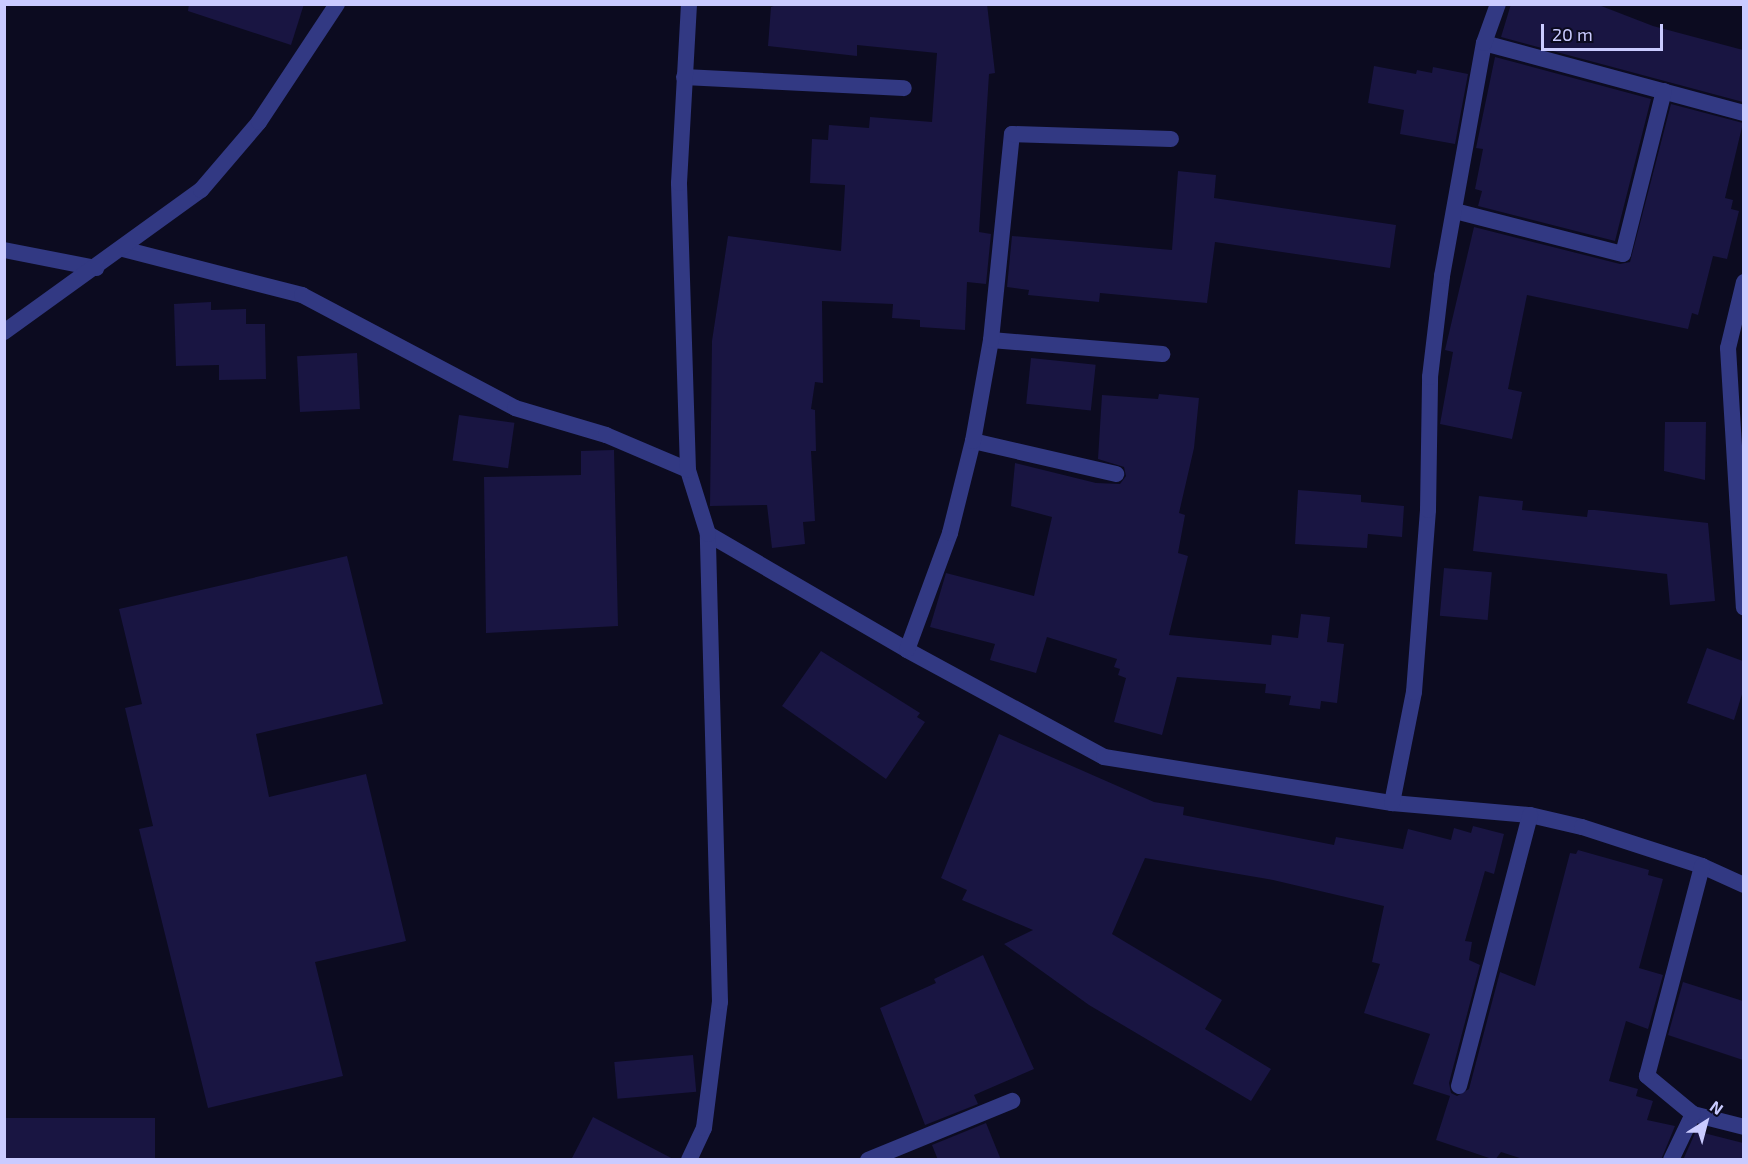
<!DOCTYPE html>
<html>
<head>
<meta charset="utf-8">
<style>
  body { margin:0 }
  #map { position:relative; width:1748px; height:1164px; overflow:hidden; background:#0c0b20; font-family:"Exo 2",sans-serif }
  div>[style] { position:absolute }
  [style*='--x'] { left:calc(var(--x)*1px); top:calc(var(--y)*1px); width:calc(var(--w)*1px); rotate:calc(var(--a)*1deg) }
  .building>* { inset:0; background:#191542; transform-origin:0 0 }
  .service>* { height:16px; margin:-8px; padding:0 8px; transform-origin:8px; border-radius:8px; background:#323983 }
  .minor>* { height:16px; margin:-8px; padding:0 8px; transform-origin:8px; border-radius:8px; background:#323983 }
  .tertiary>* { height:16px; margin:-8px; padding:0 8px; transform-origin:8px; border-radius:8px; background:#323983 }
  span { translate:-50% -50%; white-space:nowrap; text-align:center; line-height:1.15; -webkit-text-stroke:4.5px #0c0b20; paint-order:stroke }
  .frame { position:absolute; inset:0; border:6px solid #cacbff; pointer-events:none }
  .north { position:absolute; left:1676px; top:1092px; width:60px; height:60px; -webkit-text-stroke:4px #0c0b20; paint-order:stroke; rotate:36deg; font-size:16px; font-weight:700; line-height:24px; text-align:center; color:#cacbff }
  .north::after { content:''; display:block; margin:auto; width:21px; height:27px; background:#cacbff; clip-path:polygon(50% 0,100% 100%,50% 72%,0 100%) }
  .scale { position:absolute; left:1541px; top:24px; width:122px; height:27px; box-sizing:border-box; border:3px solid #cacbff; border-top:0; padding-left:8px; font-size:18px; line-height:21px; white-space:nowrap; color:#cacbff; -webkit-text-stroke:4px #0c0b20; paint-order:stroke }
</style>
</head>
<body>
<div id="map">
  <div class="building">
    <i style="clip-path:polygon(189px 4px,304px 4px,291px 45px,188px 11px)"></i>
    <i style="clip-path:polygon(779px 4px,987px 4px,995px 73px,989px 74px,979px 232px,991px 234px,986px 284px,967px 282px,965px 330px,920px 327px,920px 320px,892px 318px,893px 304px,822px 301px,823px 383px,815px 382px,811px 409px,815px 410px,816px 451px,811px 451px,815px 521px,803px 522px,805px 544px,772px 548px,767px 505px,710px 506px,712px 341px,728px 236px,841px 251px,845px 185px,810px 183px,812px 139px,828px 140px,829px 125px,869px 128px,870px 117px,932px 122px,937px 53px,857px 45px,857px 56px,768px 46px,771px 7px)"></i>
    <i style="clip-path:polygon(1511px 4px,1596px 4px,1653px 26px,1743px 50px,1743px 102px,1501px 37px)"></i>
    <i style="clip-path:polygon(1495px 57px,1651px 99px,1615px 241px,1478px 206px,1482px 191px,1475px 189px,1483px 149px,1476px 148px)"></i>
    <i style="clip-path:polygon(1374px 66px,1416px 74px,1417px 70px,1432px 73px,1433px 67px,1468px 74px,1455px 144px,1400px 134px,1404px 110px,1368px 103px)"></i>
    <i style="clip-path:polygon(1671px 104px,1743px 123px,1725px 198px,1733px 200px,1731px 209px,1739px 211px,1727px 259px,1713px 256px,1698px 315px,1692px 313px,1688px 329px,1527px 295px,1508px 389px,1522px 392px,1512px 439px,1440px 424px,1453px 352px,1445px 350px,1474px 227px,1620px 264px,1630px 262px)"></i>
    <i style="clip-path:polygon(1178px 171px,1216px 175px,1214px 198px,1396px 225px,1390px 268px,1215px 242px,1207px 303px,1100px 293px,1099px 302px,1028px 295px,1029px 290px,1007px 287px,1012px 236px,1172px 250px)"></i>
    <i style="clip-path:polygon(211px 302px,211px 310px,246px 309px,246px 324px,265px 324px,266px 379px,219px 380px,219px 365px,176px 366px,174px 304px)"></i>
    <i style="left:357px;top:353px;width:56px;height:60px;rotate:87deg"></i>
    <i style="left:1031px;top:358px;width:65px;height:46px;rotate:6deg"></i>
    <i style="clip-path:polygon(1159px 394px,1199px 398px,1194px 448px,1179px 513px,1185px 515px,1178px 553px,1188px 556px,1169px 635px,1271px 645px,1272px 635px,1298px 638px,1301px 614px,1330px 617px,1327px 642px,1344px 644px,1337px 703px,1321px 701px,1320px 709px,1289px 705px,1291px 696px,1265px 693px,1266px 684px,1177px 677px,1162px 735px,1114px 722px,1126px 678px,1118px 675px,1120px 669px,1114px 667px,1117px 659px,1047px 637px,1036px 673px,990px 660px,995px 644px,930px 627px,946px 573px,1034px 596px,1052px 517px,1011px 506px,1015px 463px,1096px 483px,1120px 484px,1126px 476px,1124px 467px,1098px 459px,1102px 395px,1158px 399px)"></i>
    <i style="left:459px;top:415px;width:56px;height:46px;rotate:8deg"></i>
    <i style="clip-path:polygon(1665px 422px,1706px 422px,1705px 480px,1664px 471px)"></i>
    <i style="clip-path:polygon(614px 450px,618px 626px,486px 633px,484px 477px,581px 475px,581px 451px)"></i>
    <i style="clip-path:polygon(1298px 490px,1361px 495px,1361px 502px,1404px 506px,1402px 537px,1368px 534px,1367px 548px,1295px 544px)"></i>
    <i style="clip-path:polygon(1479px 496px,1523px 501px,1522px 510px,1587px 517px,1588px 510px,1595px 510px,1708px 523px,1715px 601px,1670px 605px,1667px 574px,1473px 551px)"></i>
    <i style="clip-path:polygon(347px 556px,383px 704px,256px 734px,269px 797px,366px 774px,406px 941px,315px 962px,343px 1076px,208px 1108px,139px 829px,153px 826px,125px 708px,142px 704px,119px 609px)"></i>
    <i style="left:1444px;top:568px;width:48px;height:48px;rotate:5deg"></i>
    <i style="clip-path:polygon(1707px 648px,1743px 661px,1743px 691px,1734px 720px,1687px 703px)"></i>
    <i style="clip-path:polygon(821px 651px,920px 713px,917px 717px,925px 722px,886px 779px,782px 706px)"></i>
    <i style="clip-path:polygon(999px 734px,1154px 802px,1184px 807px,1183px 815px,1334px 845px,1336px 837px,1403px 849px,1408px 829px,1451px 840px,1454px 828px,1471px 833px,1473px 826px,1504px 834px,1494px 874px,1485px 871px,1465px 941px,1472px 942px,1469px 960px,1480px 965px,1449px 1083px,1451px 1093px,1457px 1096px,1469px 1089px,1500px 972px,1535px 986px,1570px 853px,1576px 854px,1578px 850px,1649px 870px,1648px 875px,1663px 879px,1639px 968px,1663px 975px,1648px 1029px,1626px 1021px,1609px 1081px,1638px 1089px,1636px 1096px,1653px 1101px,1647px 1120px,1675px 1126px,1661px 1160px,1526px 1160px,1501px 1152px,1495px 1160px,1436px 1140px,1450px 1096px,1413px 1084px,1430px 1034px,1364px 1013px,1380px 964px,1372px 962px,1384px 906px,1273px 880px,1145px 858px,1112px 934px,1222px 1000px,1205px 1029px,1271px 1069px,1251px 1101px,1089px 1005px,1004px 944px,1033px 930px,962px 900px,967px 890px,941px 878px)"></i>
    <i style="clip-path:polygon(983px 955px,1034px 1069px,974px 1095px,978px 1104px,925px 1125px,880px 1008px,936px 983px,934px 979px)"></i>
    <i style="clip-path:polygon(1683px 982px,1743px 1001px,1743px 1060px,1668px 1035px)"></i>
    <i style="left:693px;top:1055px;width:37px;height:79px;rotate:85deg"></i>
    <i style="clip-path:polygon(593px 1117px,675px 1160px,571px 1160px)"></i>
    <i style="left:155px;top:1118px;width:42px;height:151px;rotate:90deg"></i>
    <i style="clip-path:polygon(986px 1123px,1001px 1160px,938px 1160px,932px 1145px)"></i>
    <i style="clip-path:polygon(1696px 1131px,1743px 1143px,1743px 1160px,1683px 1160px)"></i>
  </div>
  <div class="service">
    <i style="--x:684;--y:77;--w:220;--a:2.9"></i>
    <i style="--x:991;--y:340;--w:172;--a:4.7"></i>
    <i style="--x:973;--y:441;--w:147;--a:13"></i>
    <i style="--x:868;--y:1160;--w:156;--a:-22.3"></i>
  </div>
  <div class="minor">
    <i style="--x:1484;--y:43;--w:269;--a:15.1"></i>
    <i style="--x:1455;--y:211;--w:173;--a:14.4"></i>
    <i style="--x:1623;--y:254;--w:168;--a:-75.9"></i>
    <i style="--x:123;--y:249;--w:185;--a:14.4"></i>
    <i style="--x:302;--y:295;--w:241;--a:27.9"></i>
    <i style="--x:515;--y:408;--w:95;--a:16.5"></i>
    <i style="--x:606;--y:435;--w:89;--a:23.1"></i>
    <i style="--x:4;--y:250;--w:94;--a:11.1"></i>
    <i style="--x:1744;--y:282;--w:68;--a:103.6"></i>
    <i style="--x:1728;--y:348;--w:260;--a:86.5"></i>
    <i style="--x:708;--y:534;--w:230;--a:30.2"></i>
    <i style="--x:907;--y:650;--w:224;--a:28.5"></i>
    <i style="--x:1104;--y:757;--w:292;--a:9.1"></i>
    <i style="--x:1392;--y:803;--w:139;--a:5"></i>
    <i style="--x:1530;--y:815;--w:53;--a:13"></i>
    <i style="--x:1582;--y:827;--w:126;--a:18"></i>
    <i style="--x:1702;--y:866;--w:46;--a:24.3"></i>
    <i style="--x:907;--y:650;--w:125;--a:-69.8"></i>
    <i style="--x:950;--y:533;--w:95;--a:-76"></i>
    <i style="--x:973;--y:441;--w:103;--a:-79.9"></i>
    <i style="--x:991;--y:340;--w:207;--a:-84.2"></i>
    <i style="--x:1012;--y:134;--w:159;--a:1.8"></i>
    <i style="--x:1392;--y:803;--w:113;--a:-78.8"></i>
    <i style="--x:1414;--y:692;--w:183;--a:-85.6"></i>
    <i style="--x:1428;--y:510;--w:133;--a:-89.1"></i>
    <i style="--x:1430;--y:377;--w:102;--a:-83.2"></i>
    <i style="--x:1442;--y:276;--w:237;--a:-79.8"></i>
    <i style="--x:1484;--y:43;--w:41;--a:-70.3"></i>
    <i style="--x:1459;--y:1086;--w:280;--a:-75.3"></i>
    <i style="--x:1693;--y:1114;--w:53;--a:14.3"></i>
    <i style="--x:689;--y:1160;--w:35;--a:-65"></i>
    <i style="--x:704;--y:1128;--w:127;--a:-82.8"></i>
    <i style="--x:720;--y:1002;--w:468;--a:-91.5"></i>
    <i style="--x:708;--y:534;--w:67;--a:-107.4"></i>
    <i style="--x:688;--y:470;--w:287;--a:-91.8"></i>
    <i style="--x:679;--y:183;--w:179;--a:-86.8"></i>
    <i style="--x:1671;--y:1160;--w:51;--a:-64.4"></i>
    <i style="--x:1693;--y:1114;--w:60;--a:-140.4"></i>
    <i style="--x:1647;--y:1076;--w:217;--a:-75.3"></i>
  </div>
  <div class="tertiary">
    <i style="--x:4;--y:332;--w:243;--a:-35.8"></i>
    <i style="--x:201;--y:190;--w:89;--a:-49.5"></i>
    <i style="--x:259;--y:122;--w:141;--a:-56.5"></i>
  </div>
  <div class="frame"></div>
  <div class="north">N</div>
  <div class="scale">20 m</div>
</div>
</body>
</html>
